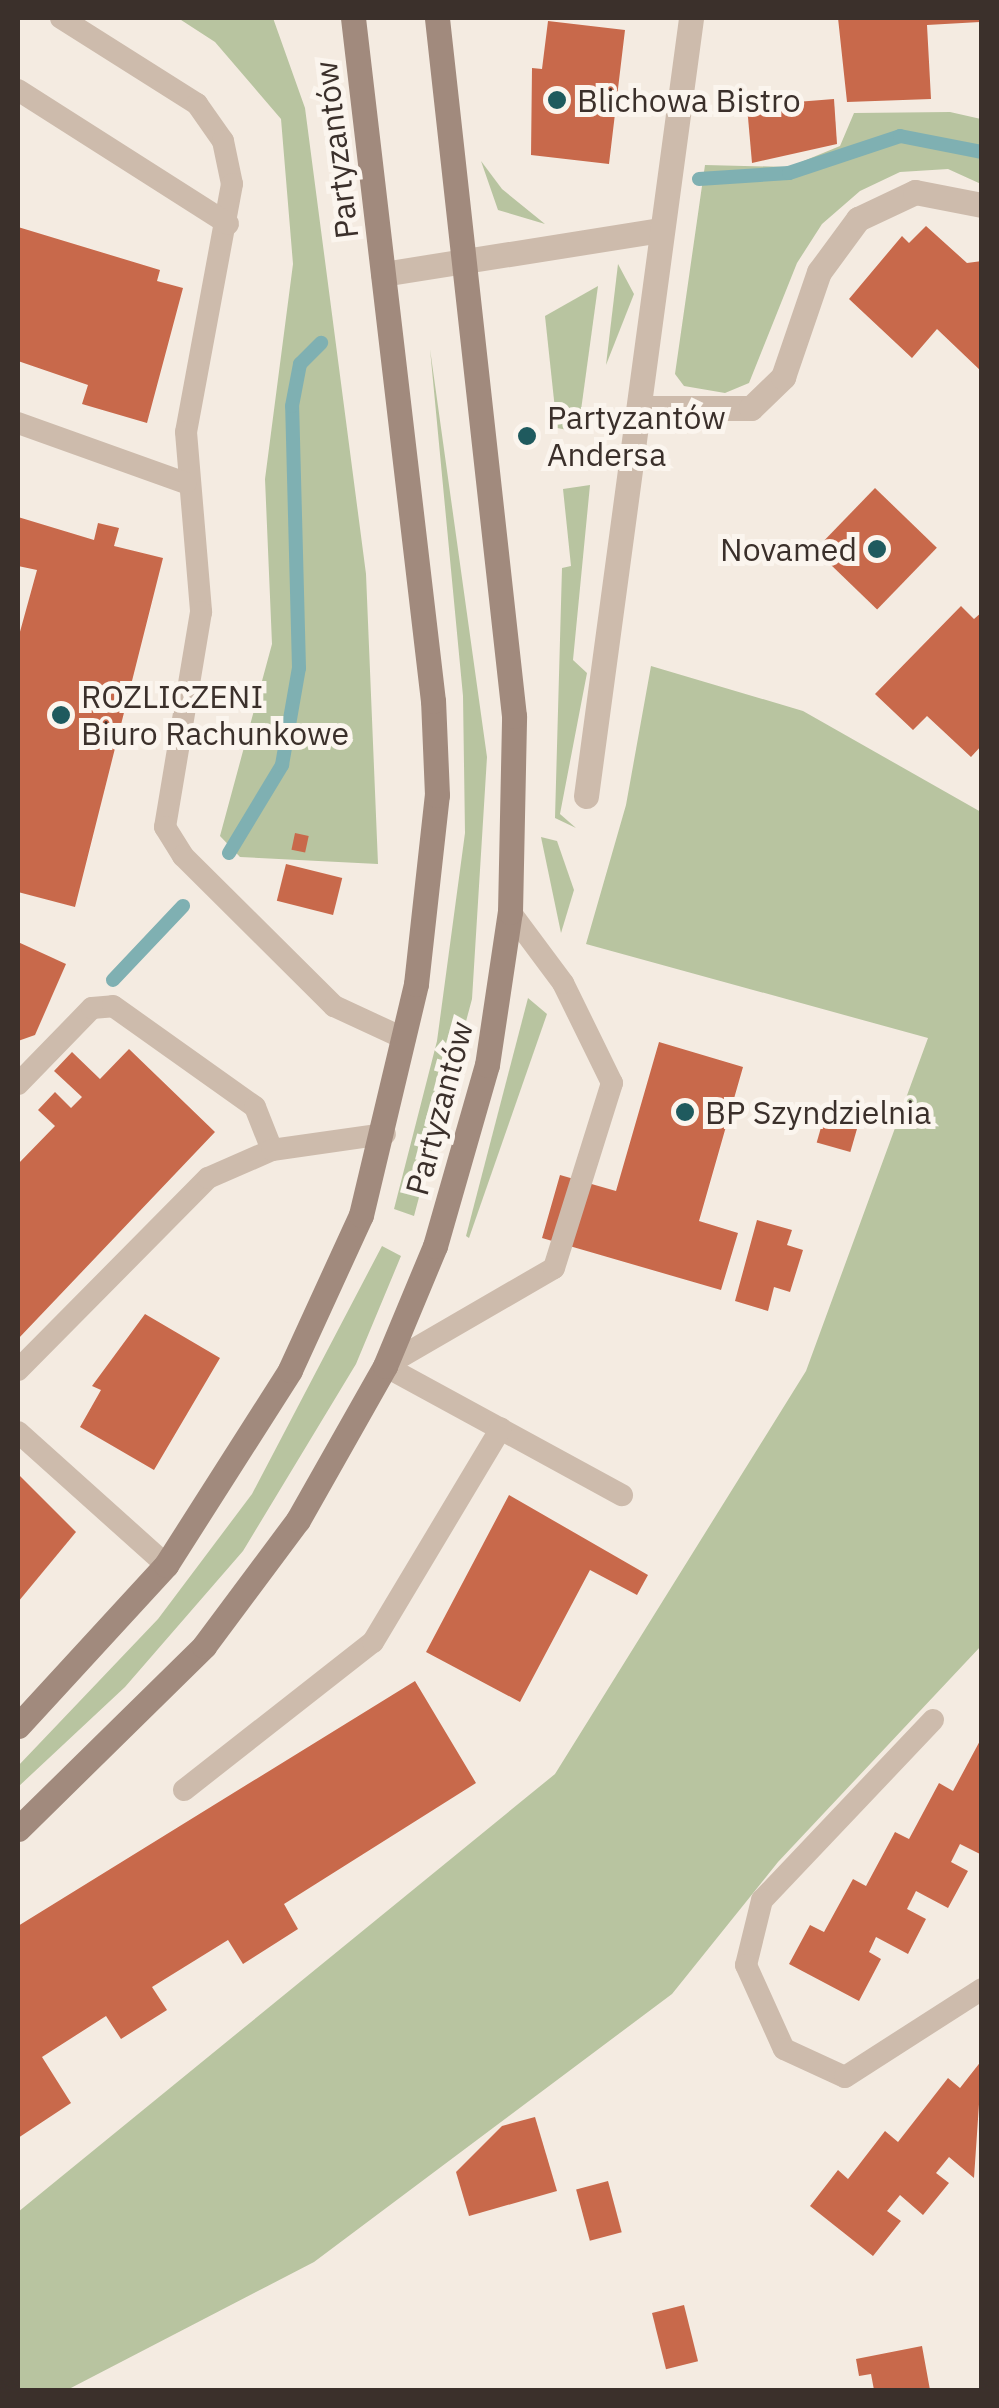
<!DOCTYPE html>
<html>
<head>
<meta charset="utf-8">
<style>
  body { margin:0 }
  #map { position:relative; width:999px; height:2408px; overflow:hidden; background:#f4ebe1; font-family:"IBM Plex Sans",sans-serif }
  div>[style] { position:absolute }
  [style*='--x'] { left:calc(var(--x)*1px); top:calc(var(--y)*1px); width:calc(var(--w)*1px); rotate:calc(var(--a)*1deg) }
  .green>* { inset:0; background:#b8c4a0 }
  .stream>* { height:14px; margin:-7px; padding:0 7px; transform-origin:7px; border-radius:7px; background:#7fb0b2 }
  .building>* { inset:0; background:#c8694b; transform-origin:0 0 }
  .lane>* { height:22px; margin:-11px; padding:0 11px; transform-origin:11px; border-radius:11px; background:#cdbbac }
  .street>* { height:25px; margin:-12.5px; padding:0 12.5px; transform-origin:12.5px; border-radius:12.5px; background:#cdbbac }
  .secondary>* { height:25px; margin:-12.5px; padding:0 12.5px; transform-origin:12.5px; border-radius:12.5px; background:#a18a7d }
  .dots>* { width:28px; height:28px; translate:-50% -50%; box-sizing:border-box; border:5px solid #fbf5ee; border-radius:50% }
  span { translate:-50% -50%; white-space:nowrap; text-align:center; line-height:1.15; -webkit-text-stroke:10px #fbf5ee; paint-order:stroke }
  .poi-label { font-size:32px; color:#3b302b }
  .left { translate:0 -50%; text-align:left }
  .right { translate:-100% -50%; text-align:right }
  .street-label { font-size:32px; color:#3b302b }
  .frame { position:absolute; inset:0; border:20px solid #3b302b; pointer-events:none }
</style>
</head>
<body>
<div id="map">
  <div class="green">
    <i style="clip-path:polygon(178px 18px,273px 18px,305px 108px,366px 574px,378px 864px,240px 857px,220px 836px,272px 644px,265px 479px,293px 264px,281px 119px,215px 42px)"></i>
    <i style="clip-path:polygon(950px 112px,981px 119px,981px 184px,948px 169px,900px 172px,860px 191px,822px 224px,797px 263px,749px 383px,725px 393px,684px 386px,675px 374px,705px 165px,789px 167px,840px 146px,854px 113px)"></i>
    <i style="clip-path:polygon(481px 161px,502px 189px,545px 224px,498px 210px)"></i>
    <i style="clip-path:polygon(618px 264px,634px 294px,606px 365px)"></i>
    <i style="clip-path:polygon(598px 286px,578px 432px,557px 428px,545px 316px)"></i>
    <i style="clip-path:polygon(430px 349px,487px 757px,472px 999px,414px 1216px,394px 1209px,437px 1041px,465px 833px,463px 696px)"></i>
    <i style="clip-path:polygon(590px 485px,573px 660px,587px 673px,560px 814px,576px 828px,555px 818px,562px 568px,571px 566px,563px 489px)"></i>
    <i style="clip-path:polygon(651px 666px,803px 711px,981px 812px,981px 1646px,778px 1862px,672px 1994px,314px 2262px,67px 2390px,18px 2390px,18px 2212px,555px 1774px,806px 1371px,928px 1038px,586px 944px,626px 805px)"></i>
    <i style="clip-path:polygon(541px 837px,557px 841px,574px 890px,561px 933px)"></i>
    <i style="clip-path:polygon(528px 998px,547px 1014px,469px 1238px,466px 1236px)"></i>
    <i style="clip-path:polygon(382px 1246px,401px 1256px,356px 1364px,243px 1551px,125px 1687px,18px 1787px,18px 1766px,158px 1619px,252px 1494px)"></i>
  </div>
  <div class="stream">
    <i style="--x:699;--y:179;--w:90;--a:-3.8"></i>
    <i style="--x:789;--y:173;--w:117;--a:-18.4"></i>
    <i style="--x:900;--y:136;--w:84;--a:11"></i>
    <i style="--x:229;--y:853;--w:103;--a:-58.9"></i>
    <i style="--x:282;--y:765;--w:98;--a:-80.1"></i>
    <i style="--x:299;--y:668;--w:262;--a:-91.5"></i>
    <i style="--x:292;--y:406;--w:43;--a:-79.2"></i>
    <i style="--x:300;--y:364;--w:30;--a:-45"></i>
    <i style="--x:113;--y:980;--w:102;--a:-46.6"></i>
  </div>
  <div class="building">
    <i style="clip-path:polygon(838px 18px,980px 18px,980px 22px,927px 25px,931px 99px,847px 102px)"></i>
    <i style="clip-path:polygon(548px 21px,625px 30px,609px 164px,531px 155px,532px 68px,542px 69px)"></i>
    <i style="clip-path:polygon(834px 99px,837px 144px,752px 163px,747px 106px)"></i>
    <i style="clip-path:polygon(926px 226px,967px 263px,982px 261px,982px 372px,937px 329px,912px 358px,849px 299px,902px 236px,909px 243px)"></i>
    <i style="clip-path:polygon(18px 227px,160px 270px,157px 281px,183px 288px,147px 423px,82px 404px,88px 385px,18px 361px)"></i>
    <i style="left:875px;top:488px;width:86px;height:86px;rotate:44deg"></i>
    <i style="clip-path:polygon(18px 517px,94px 540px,98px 523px,119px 528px,114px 546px,163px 558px,75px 907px,18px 892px,18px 639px,37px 570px,18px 566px)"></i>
    <i style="clip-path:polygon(961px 606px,974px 619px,982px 612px,982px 745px,971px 757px,927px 716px,913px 730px,875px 694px)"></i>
    <i style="left:295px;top:833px;width:14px;height:17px;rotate:12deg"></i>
    <i style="left:286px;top:864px;width:58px;height:38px;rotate:14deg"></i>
    <i style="clip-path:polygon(18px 942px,66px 964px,35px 1035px,18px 1041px)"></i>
    <i style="clip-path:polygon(659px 1042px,743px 1067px,699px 1221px,738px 1233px,721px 1290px,542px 1238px,560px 1175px,616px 1191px)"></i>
    <i style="clip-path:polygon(129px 1049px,215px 1132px,18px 1339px,18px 1164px,55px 1126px,38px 1110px,55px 1092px,71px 1108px,82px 1097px,54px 1071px,72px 1052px,100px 1079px)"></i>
    <i style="left:828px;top:1103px;width:35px;height:41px;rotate:16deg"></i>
    <i style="clip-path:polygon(757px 1220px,792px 1230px,787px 1245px,803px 1250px,790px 1292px,774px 1287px,768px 1311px,735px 1301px)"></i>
    <i style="clip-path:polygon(145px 1314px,220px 1358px,154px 1470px,80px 1427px,101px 1390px,92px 1386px)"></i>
    <i style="clip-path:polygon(18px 1474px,76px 1532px,18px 1602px)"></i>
    <i style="clip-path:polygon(509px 1495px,648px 1575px,637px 1595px,590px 1570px,520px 1702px,426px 1652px)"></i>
    <i style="clip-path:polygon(415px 1681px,476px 1783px,284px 1904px,298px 1929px,243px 1964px,228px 1940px,152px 1987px,167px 2010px,121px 2039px,106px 2016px,42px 2057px,71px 2103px,18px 2138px,18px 1926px)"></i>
    <i style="clip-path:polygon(982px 1737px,982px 1855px,960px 1844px,951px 1862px,968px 1871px,948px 1908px,916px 1891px,907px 1909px,926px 1919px,908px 1954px,876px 1937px,869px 1952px,881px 1959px,859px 2001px,789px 1964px,810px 1925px,824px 1932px,853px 1879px,866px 1886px,895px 1832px,909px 1839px,939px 1783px,953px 1791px)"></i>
    <i style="clip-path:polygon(982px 2060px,974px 2178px,949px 2157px,936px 2173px,949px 2183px,923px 2215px,900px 2195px,887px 2211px,901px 2221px,873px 2256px,810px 2206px,838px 2170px,848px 2179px,885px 2131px,898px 2142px,948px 2078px,960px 2088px)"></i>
    <i style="clip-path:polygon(535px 2117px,557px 2191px,469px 2216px,456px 2172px,502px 2126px)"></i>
    <i style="left:608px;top:2181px;width:53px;height:33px;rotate:75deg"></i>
    <i style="left:684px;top:2305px;width:58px;height:33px;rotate:76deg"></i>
    <i style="clip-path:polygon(922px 2346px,930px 2390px,874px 2390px,871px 2374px,859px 2376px,856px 2359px)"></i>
  </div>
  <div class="lane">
    <i style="--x:61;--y:18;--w:161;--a:32.3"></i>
    <i style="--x:197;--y:104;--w:45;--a:54.9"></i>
    <i style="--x:223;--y:141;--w:44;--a:78.2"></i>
    <i style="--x:232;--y:184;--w:252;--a:100.5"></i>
    <i style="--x:186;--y:432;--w:181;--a:85.2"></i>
    <i style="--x:201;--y:612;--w:218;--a:99.5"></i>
    <i style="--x:165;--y:827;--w:34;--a:58"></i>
    <i style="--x:183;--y:856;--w:213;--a:44.8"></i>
    <i style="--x:334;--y:1006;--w:78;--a:24.9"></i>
    <i style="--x:18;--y:90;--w:249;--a:32.5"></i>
    <i style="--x:18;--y:423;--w:178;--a:19.7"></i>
    <i style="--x:18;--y:1084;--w:106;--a:-45.8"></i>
    <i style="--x:92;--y:1008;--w:21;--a:-5"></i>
    <i style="--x:113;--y:1006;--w:174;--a:35.4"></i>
    <i style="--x:255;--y:1107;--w:46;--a:68.4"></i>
    <i style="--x:385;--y:1366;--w:195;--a:-30.1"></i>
    <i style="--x:554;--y:1268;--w:194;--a:-72.6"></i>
    <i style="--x:612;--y:1083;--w:111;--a:-116.1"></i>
    <i style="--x:563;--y:983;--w:89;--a:-126.7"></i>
    <i style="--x:385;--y:1366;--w:270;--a:28.6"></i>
    <i style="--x:18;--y:1370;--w:270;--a:-45.3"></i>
    <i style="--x:208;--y:1178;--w:70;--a:-23.6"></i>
    <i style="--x:272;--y:1150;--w:114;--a:-8.1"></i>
    <i style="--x:18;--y:1432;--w:199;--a:41.9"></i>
    <i style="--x:933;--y:1720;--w:248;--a:133.5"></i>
    <i style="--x:762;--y:1900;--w:67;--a:103.8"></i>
    <i style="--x:746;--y:1965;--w:92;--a:65.7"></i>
    <i style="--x:784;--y:2049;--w:67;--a:24.7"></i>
    <i style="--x:845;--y:2077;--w:163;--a:-32.7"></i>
    <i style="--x:184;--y:1790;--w:240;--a:-38.1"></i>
    <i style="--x:373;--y:1642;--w:249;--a:-59.1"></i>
  </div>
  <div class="street">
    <i style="--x:383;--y:274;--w:280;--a:-9"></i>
    <i style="--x:645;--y:408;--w:106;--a:0"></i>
    <i style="--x:751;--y:408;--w:45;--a:-44.1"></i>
    <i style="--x:783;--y:377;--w:111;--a:-71.1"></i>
    <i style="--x:819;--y:272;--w:66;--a:-53.7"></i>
    <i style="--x:858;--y:219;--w:63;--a:-25.3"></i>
    <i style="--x:915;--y:192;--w:68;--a:11"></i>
    <i style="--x:586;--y:796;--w:785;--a:-82.31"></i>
  </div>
  <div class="secondary">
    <i style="--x:18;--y:1726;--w:219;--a:-47.4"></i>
    <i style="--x:166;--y:1565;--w:231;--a:-57.5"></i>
    <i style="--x:290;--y:1370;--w:170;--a:-65.4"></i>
    <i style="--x:361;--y:1215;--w:237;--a:-76.6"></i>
    <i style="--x:416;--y:984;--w:190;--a:-83.7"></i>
    <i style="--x:437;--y:795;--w:94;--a:-92.4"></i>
    <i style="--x:433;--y:701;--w:688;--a:-96.68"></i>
    <i style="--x:18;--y:1829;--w:261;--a:-44.5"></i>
    <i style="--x:204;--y:1646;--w:157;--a:-53.3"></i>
    <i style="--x:298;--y:1520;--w:177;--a:-60.5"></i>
    <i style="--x:385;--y:1366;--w:130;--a:-67.4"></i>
    <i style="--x:435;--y:1246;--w:188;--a:-74"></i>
    <i style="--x:487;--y:1065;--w:155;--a:-81.5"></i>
    <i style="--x:510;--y:912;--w:196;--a:-88.8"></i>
    <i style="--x:514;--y:716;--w:702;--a:-96.3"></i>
  </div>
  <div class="dots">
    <i style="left:557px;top:100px;background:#1f5a5e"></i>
    <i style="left:527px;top:436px;background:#1f5a5e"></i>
    <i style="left:877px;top:549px;background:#1f5a5e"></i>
    <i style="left:61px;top:715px;background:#1f5a5e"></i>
    <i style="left:685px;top:1112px;background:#1f5a5e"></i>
  </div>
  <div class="poi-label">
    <span class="left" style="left:577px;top:100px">Blichowa Bistro</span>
    <span class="left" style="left:547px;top:436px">Partyzantów<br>Andersa</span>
    <span class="right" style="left:857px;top:549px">Novamed</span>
    <span class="left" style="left:81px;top:715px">ROZLICZENI<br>Biuro Rachunkowe</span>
    <span class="left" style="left:705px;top:1112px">BP Szyndzielnia</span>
  </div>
  <div class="street-label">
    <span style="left:336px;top:150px;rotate:-97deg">Partyzantów</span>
    <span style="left:439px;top:1108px;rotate:-75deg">Partyzantów</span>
  </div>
  <div class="frame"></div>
</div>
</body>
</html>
